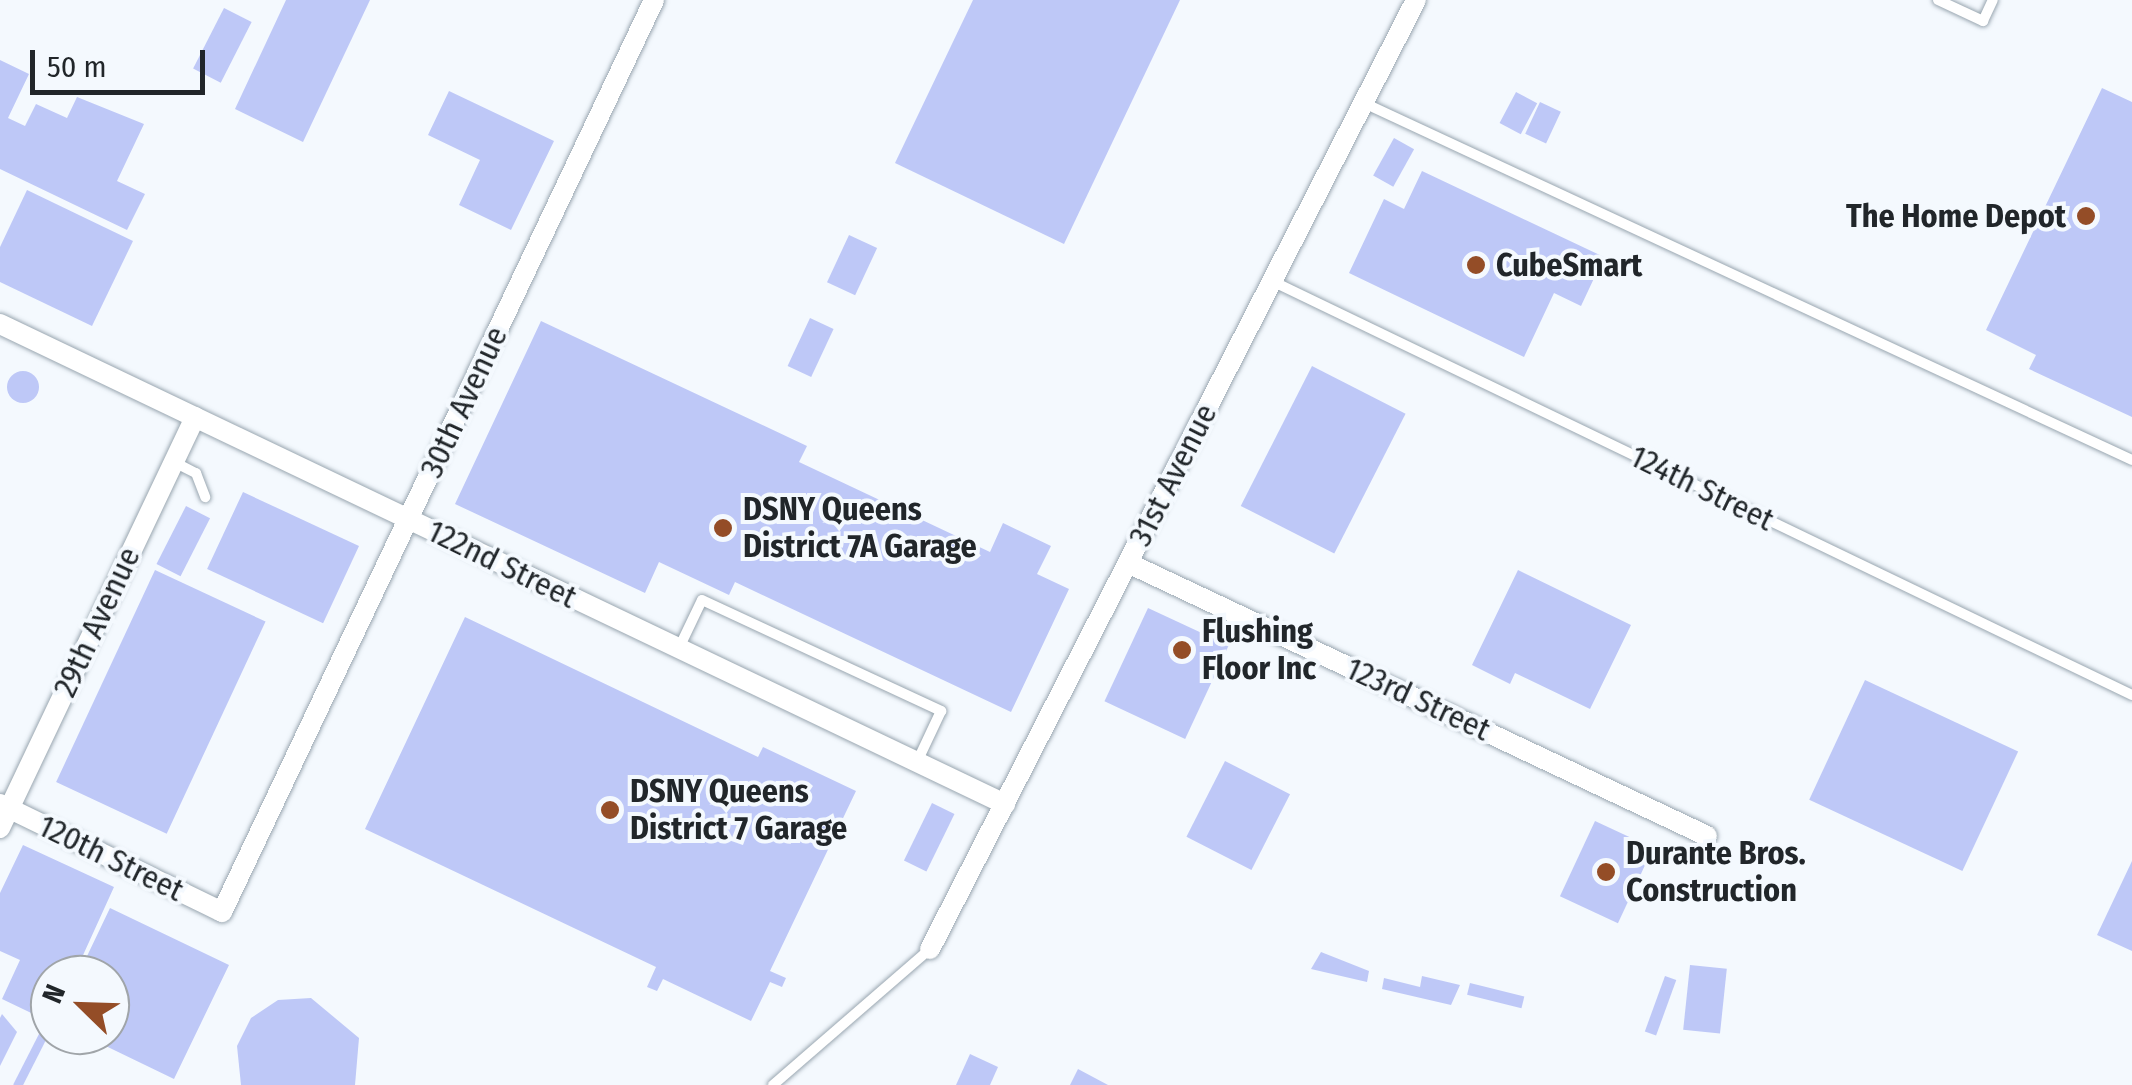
<!DOCTYPE html>
<html>
<head>
<meta charset="utf-8">
<style>
  body { margin:0 }
  #map { position:relative; width:2132px; height:1085px; overflow:hidden; background:#f4f9fe; font-family:"Fira Sans Condensed",sans-serif }
  div>[style] { position:absolute }
  [style*='--x'] { left:calc(var(--x)*1px); top:calc(var(--y)*1px); width:calc(var(--w)*1px); rotate:calc(var(--a)*1deg) }
  .building>* { inset:0; background:#bec8f7; transform-origin:0 0 }
  .round { border-radius:50% }
  .roads { filter:drop-shadow(0 0 2px #99a6b0) drop-shadow(0 0 2px #99a6b0) }
  .service>* { height:10px; margin:-5px; padding:0 5px; transform-origin:5px; border-radius:5px; background:#fff }
  .minor>* { height:20px; margin:-10px; padding:0 10px; transform-origin:10px; border-radius:10px; background:#fff }
  .dots>* { width:28px; height:28px; translate:-50% -50%; box-sizing:border-box; border:5px solid #f4f9fe; border-radius:50% }
  span { translate:-50% -50%; white-space:nowrap; text-align:center; line-height:1.15; -webkit-text-stroke:8px #f4f9fe; paint-order:stroke }
  .poi-label { font-size:32px; color:#21262a; font-weight:700 }
  .right { translate:-100% -50%; text-align:right }
  .left { translate:0 -50%; text-align:left }
  .street-label { font-size:32px; color:#21262a }
  .north { position:absolute; left:30px; top:955px; width:100px; height:100px; box-sizing:border-box; background:#f4f9fe; border:2px solid #a0a5a9; border-radius:50%; rotate:293deg; font-size:28px; font-weight:700; line-height:40px; text-align:center; color:#21262a }
  .north::after { content:''; display:block; margin:auto; width:35px; height:45px; background:#944d27; clip-path:polygon(50% 0,100% 100%,50% 72%,0 100%) }
  .scale { position:absolute; left:30px; top:50px; width:175px; height:45px; box-sizing:border-box; border:5px solid #21262a; border-top:0; padding-left:12px; font-size:30px; line-height:35px; white-space:nowrap; color:#21262a; -webkit-text-stroke:8px #f4f9fe; paint-order:stroke }
</style>
</head>
<body>
<div id="map">
  <div class="building">
    <i style="clip-path:polygon(286px 0,370px 0,303px 142px,235px 109px)"></i>
    <i style="clip-path:polygon(973px 0,1180px 0,1064px 244px,895px 163px)"></i>
    <i style="left:224px;top:8px;width:31px;height:68px;rotate:27deg"></i>
    <i style="clip-path:polygon(0 60px,29px 74px,8px 118px,25px 126px,36px 104px,67px 118px,77px 97px,144px 124px,117px 181px,145px 194px,127px 230px,0 169px)"></i>
    <i style="clip-path:polygon(2102px 88px,2132px 102px,2132px 417px,2029px 369px,2036px 355px,1986px 330px)"></i>
    <i style="clip-path:polygon(449px 91px,554px 141px,511px 230px,459px 205px,480px 160px,428px 135px)"></i>
    <i style="left:1516px;top:92px;width:24px;height:35px;rotate:28deg"></i>
    <i style="left:1540px;top:102px;width:23px;height:35px;rotate:25deg"></i>
    <i style="left:1394px;top:138px;width:23px;height:43px;rotate:29deg"></i>
    <i style="clip-path:polygon(1422px 171px,1604px 257px,1581px 306px,1554px 293px,1524px 357px,1349px 273px,1384px 199px,1404px 209px)"></i>
    <i style="clip-path:polygon(27px 190px,133px 241px,92px 326px,0 282px,0 247px)"></i>
    <i style="left:849px;top:235px;width:31px;height:52px;rotate:25deg"></i>
    <i style="left:810px;top:318px;width:26px;height:53px;rotate:25deg"></i>
    <i style="clip-path:polygon(541px 321px,807px 446px,799px 462px,990px 552px,1003px 523px,1051px 546px,1037px 574px,1069px 589px,1011px 712px,735px 582px,729px 595px,659px 562px,645px 593px,455px 504px)"></i>
    <i style="left:1312px;top:366px;width:105px;height:157px;rotate:27deg"></i>
    <i class="round" style="left:7px;top:371px;width:32px;height:32px"></i>
    <i style="left:243px;top:492px;width:128px;height:85px;rotate:25deg"></i>
    <i style="left:186px;top:506px;width:27px;height:65px;rotate:27deg"></i>
    <i style="left:155px;top:570px;width:122px;height:234px;rotate:25deg"></i>
    <i style="clip-path:polygon(1518px 570px,1631px 625px,1590px 709px,1515px 673px,1510px 684px,1472px 665px)"></i>
    <i style="left:1148px;top:608px;width:89px;height:103px;rotate:25deg"></i>
    <i style="clip-path:polygon(465px 617px,758px 757px,763px 747px,856px 791px,770px 971px,786px 978px,782px 987px,770px 982px,751px 1021px,663px 979px,657px 991px,647px 987px,656px 967px,365px 829px)"></i>
    <i style="left:1865px;top:680px;width:169px;height:132px;rotate:25deg"></i>
    <i style="left:1225px;top:761px;width:73px;height:85px;rotate:27deg"></i>
    <i style="left:932px;top:803px;width:25px;height:64px;rotate:26deg"></i>
    <i style="left:1595px;top:821px;width:64px;height:83px;rotate:25deg"></i>
    <i style="clip-path:polygon(23px 845px,114px 887px,74px 975px,50px 974px,50px 1022px,2px 999px,20px 960px,0 951px,0 893px)"></i>
    <i style="clip-path:polygon(2132px 861px,2132px 951px,2097px 935px)"></i>
    <i style="clip-path:polygon(110px 908px,229px 965px,174px 1079px,83px 1035px,110px 1035px,110px 975px,78px 975px)"></i>
    <i style="clip-path:polygon(1321px 952px,1369px 971px,1367px 982px,1311px 969px)"></i>
    <i style="left:1690px;top:965px;width:37px;height:65px;rotate:6deg"></i>
    <i style="clip-path:polygon(1422px 976px,1460px 985px,1451px 1005px,1382px 989px,1384px 978px,1420px 987px)"></i>
    <i style="left:1665px;top:976px;width:12px;height:59px;rotate:20deg"></i>
    <i style="left:1470px;top:983px;width:56px;height:12px;rotate:14deg"></i>
    <i style="clip-path:polygon(311px 998px,359px 1038px,355px 1085px,241px 1085px,237px 1046px,251px 1018px,278px 1000px)"></i>
    <i style="clip-path:polygon(2px 1014px,17px 1032px,0 1066px,0 1018px)"></i>
    <i style="left:40px;top:1032px;width:9px;height:59px;rotate:27deg"></i>
    <i style="clip-path:polygon(970px 1054px,998px 1067px,990px 1085px,956px 1085px)"></i>
    <i style="clip-path:polygon(1078px 1069px,1108px 1085px,1070px 1085px)"></i>
  </div>
  <div class="roads">
    <div class="service">
      <i style="--x:1938;--y:0;--w:50;--a:25"></i>
      <i style="--x:1983;--y:21;--w:23;--a:-65"></i>
      <i style="--x:1364;--y:103;--w:847;--a:24.93"></i>
      <i style="--x:1272;--y:281;--w:954;--a:25.71"></i>
      <i style="--x:174;--y:462;--w:25;--a:27"></i>
      <i style="--x:196;--y:473;--w:26;--a:69"></i>
      <i style="--x:679;--y:648;--w:53;--a:-64.4"></i>
      <i style="--x:702;--y:600;--w:264;--a:24.9"></i>
      <i style="--x:941;--y:711;--w:56;--a:115.2"></i>
      <i style="--x:773;--y:1085;--w:208;--a:-40.9"></i>
    </div>
    <div class="minor">
      <i style="--x:0;--y:324;--w:1114;--a:25.53"></i>
      <i style="--x:1128;--y:563;--w:640;--a:25.24"></i>
      <i style="--x:0;--y:804;--w:247;--a:25.9"></i>
      <i style="--x:222;--y:912;--w:1009;--a:-64.65"></i>
      <i style="--x:0;--y:828;--w:455;--a:-64.6"></i>
      <i style="--x:930;--y:949;--w:1066;--a:-62.88"></i>
    </div>
  </div>
  <div class="dots">
    <i style="left:2086px;top:216px;background:#944d27"></i>
    <i style="left:1476px;top:265px;background:#944d27"></i>
    <i style="left:723px;top:528px;background:#944d27"></i>
    <i style="left:1182px;top:650px;background:#944d27"></i>
    <i style="left:610px;top:810px;background:#944d27"></i>
    <i style="left:1606px;top:872px;background:#944d27"></i>
  </div>
  <div class="poi-label">
    <span class="right" style="left:2066px;top:216px">The Home Depot</span>
    <span class="left" style="left:1496px;top:265px">CubeSmart</span>
    <span class="left" style="left:743px;top:528px">DSNY Queens<br>District 7A Garage</span>
    <span class="left" style="left:1202px;top:650px">Flushing<br>Floor Inc</span>
    <span class="left" style="left:630px;top:810px">DSNY Queens<br>District 7 Garage</span>
    <span class="left" style="left:1626px;top:872px">Durante Bros.<br>Construction</span>
  </div>
  <div class="street-label">
    <span style="left:464px;top:402px;rotate:-65deg">30th Avenue</span>
    <span style="left:1173px;top:475px;rotate:-63deg">31st Avenue</span>
    <span style="left:1702px;top:488px;rotate:26deg">124th Street</span>
    <span style="left:502px;top:564px;rotate:26deg">122nd Street</span>
    <span style="left:97px;top:622px;rotate:-65deg">29th Avenue</span>
    <span style="left:1418px;top:699px;rotate:25deg">123rd Street</span>
    <span style="left:111px;top:858px;rotate:26deg">120th Street</span>
  </div>
  <div class="north">N</div>
  <div class="scale">50 m</div>
</div>
</body>
</html>
